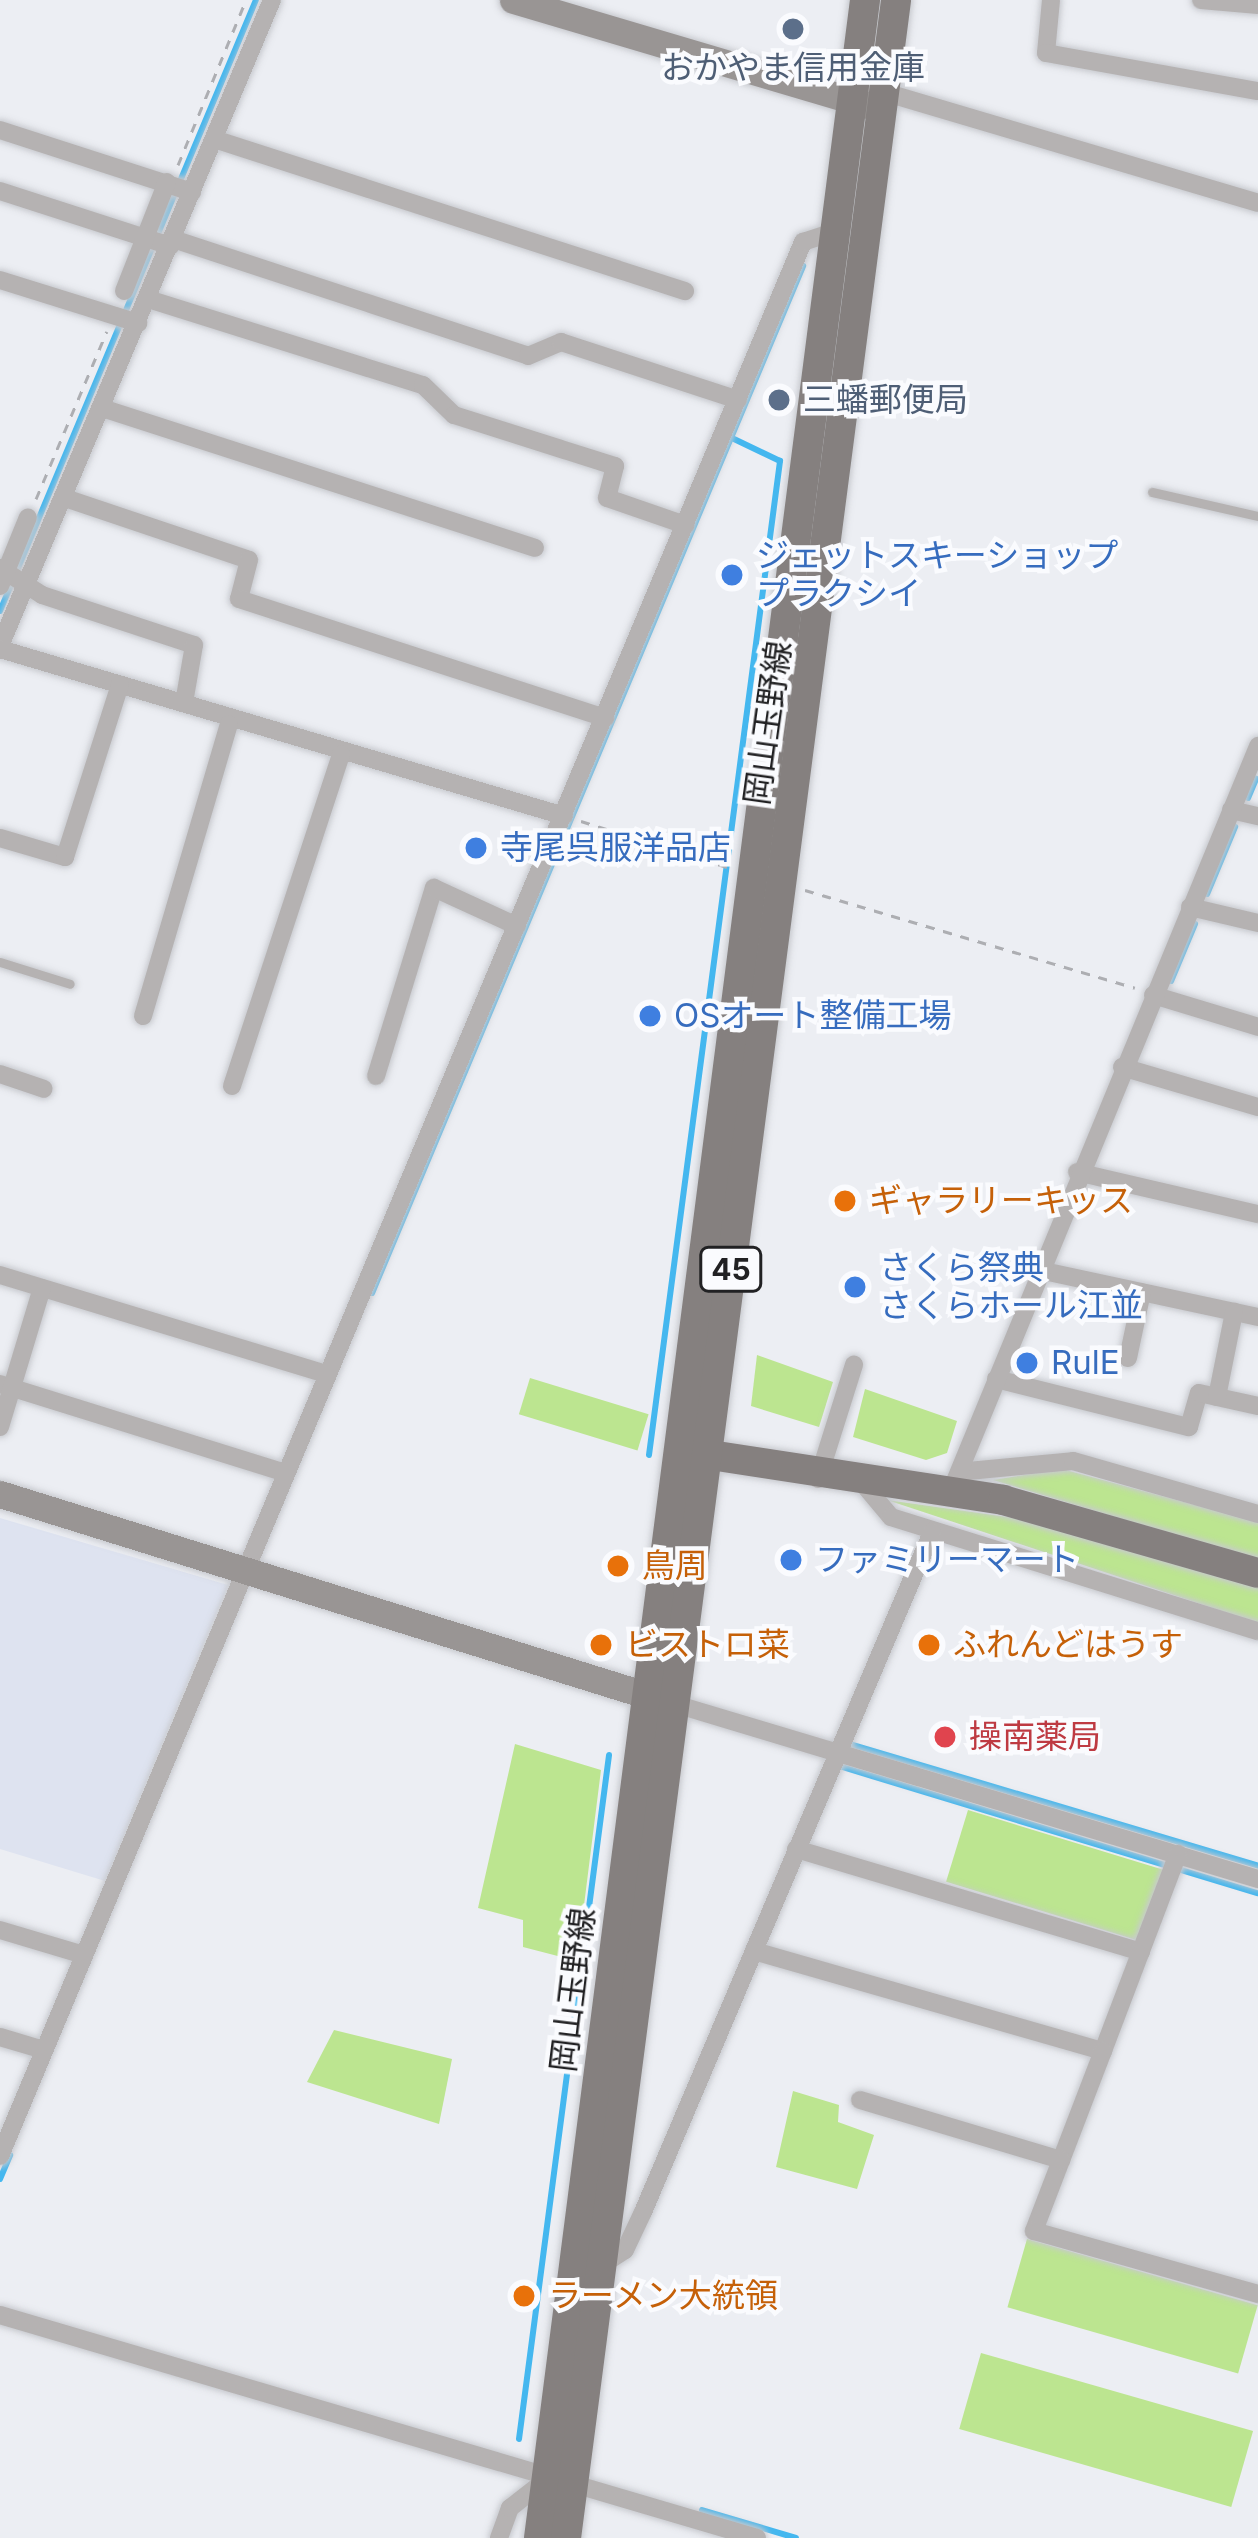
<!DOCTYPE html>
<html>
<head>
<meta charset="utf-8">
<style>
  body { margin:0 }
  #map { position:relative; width:1258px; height:2538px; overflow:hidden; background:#eceef3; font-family:Inter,"Noto Sans JP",sans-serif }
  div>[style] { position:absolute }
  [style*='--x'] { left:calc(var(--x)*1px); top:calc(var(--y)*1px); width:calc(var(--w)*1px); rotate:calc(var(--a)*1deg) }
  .built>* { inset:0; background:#dee3f0 }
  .green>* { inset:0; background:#bce590; transform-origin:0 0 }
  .stream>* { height:6px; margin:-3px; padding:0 3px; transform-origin:3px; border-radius:3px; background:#44b7ef }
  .path>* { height:3px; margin-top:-1.5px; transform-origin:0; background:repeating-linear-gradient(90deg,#adaeb2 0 9px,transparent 0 18px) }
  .roads { filter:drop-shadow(0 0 3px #c7c9ce) drop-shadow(0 0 3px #c7c9ce) }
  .lane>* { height:9px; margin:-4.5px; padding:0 4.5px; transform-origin:4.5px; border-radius:4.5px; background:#b5b2b2 }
  .street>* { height:18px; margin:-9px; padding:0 9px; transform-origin:9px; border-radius:9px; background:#b5b2b2 }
  .secondary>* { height:27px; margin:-13.5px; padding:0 13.5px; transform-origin:13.5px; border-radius:13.5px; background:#999594 }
  .primary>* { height:30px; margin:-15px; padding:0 15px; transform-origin:15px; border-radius:15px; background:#85807f }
  .dots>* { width:33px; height:33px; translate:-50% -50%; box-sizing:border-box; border:6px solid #fafbfe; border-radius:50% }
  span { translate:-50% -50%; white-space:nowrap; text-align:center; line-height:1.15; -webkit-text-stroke:9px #fafbfe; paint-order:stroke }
  .shield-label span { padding:3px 9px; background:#fafbfe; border:3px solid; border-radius:9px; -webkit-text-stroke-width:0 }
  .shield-label { font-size:30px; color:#212123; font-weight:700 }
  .service-label { font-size:33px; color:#4e5e75 }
  .left { translate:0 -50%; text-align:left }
  .shop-label { font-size:33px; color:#366cbe }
  .street-label { font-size:33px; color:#212123 }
  .food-label { font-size:33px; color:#c56008 }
  .health-label { font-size:33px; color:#be3a42 }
</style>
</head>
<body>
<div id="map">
  <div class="built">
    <i style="clip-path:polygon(0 1518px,228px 1585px,105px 1881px,0 1849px)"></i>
  </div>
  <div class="green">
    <i style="clip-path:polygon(757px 1355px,833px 1382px,819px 1427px,751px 1406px)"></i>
    <i style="left:530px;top:1378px;width:124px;height:38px;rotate:17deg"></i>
    <i style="clip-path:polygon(865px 1389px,957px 1421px,947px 1453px,926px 1460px,853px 1437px)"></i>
    <i style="clip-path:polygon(1062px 1469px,1258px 1522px,1258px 1560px,993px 1480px)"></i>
    <i style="clip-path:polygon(887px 1500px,1036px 1521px,1258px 1586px,1258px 1623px)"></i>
    <i style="clip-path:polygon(515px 1744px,601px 1770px,577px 1961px,523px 1947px,523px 1920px,478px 1908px)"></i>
    <i style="left:968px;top:1810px;width:205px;height:75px;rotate:17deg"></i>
    <i style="clip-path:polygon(334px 2030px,452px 2059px,439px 2124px,307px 2082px)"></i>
    <i style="clip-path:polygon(793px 2091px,839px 2105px,838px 2122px,874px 2135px,857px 2189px,776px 2167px)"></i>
    <i style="left:1027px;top:2239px;width:240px;height:71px;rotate:16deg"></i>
    <i style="left:981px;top:2353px;width:283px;height:79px;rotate:16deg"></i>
  </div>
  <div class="stream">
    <i style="--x:0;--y:611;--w:662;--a:-67.27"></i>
    <i style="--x:1248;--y:798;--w:21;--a:-67"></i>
    <i style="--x:1207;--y:894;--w:73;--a:-67.3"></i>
    <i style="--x:1171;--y:981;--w:62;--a:-67.2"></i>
    <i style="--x:372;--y:1293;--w:1114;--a:-67.23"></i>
    <i style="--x:649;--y:1455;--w:1003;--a:-82.49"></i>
    <i style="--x:780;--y:461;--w:51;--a:-154.4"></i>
    <i style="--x:850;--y:1744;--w:426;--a:16.6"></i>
    <i style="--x:839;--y:1766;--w:438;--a:16.9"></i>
    <i style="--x:0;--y:2179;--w:26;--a:-67"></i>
    <i style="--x:519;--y:2439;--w:690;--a:-82.5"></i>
    <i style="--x:702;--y:2510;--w:98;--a:16.6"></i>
  </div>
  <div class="path">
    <i style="--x:178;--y:165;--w:178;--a:-67.6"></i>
    <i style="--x:36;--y:499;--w:182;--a:-67.1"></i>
    <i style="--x:581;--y:821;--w:153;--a:17.5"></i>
    <i style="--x:805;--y:890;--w:344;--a:16.5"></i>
  </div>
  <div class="roads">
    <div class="lane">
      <i style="--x:1152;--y:492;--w:109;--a:12.8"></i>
      <i style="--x:0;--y:962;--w:73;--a:17.4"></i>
    </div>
    <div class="street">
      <i style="--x:1051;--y:0;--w:53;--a:95.4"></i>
      <i style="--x:1046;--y:53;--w:215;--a:10.2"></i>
      <i style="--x:1201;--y:0;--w:57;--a:5"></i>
      <i style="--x:877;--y:90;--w:397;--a:16.5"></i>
      <i style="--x:0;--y:130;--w:202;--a:17.9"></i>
      <i style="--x:214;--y:139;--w:495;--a:17.9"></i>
      <i style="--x:0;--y:191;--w:179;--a:17.9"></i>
      <i style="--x:173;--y:239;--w:374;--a:18.2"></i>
      <i style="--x:528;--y:356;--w:36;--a:-23"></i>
      <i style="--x:561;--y:342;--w:186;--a:18.1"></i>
      <i style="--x:0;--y:280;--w:145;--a:17.3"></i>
      <i style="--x:124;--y:291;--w:117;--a:-68.5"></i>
      <i style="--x:148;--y:299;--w:288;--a:17.4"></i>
      <i style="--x:423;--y:385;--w:43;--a:44.1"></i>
      <i style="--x:454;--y:415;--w:169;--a:17.6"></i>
      <i style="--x:615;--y:466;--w:33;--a:104"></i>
      <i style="--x:607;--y:498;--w:83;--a:19.1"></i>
      <i style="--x:102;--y:408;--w:455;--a:17.9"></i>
      <i style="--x:65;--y:498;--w:194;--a:18.6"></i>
      <i style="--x:249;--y:560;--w:40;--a:104.4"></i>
      <i style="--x:239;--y:599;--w:385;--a:18"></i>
      <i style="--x:0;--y:568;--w:50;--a:32.7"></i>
      <i style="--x:42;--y:595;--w:160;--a:18.2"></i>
      <i style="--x:194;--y:645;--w:59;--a:99.8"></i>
      <i style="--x:0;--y:586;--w:74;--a:-67.9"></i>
      <i style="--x:0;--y:646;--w:701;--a:-67.17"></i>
      <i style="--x:0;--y:649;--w:588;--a:16.49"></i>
      <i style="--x:1231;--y:810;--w:28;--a:13"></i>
      <i style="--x:0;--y:838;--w:68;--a:16.3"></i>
      <i style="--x:65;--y:857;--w:181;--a:-72.3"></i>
      <i style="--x:1190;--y:907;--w:70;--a:13.2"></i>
      <i style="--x:1153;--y:995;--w:110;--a:16.9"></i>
      <i style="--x:143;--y:1016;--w:304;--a:-73.6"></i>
      <i style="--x:1122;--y:1067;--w:142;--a:16.4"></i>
      <i style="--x:0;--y:1074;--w:46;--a:18.8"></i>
      <i style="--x:376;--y:1076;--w:197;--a:-72.9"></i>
      <i style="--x:434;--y:888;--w:91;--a:24.6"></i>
      <i style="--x:232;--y:1086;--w:349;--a:-71.8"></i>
      <i style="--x:1077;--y:1172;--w:186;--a:13.1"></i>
      <i style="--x:1039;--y:1270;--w:224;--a:12.1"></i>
      <i style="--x:0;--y:1275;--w:337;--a:16.9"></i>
      <i style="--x:1128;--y:1358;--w:67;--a:-78"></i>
      <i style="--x:996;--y:1379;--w:199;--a:14"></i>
      <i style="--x:1189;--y:1427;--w:35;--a:-74"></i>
      <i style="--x:1199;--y:1393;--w:60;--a:12.4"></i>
      <i style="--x:0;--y:1384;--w:296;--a:17.3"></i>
      <i style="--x:1217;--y:1397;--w:87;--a:-78.7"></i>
      <i style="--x:0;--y:1427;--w:145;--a:-73.2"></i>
      <i style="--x:968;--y:1471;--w:105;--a:-5.4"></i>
      <i style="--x:1073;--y:1461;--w:192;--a:16"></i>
      <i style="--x:818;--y:1479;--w:120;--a:-72.5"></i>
      <i style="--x:864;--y:1485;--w:42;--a:49.8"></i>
      <i style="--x:891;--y:1517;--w:384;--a:17.3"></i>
      <i style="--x:951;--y:1491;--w:806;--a:-67.6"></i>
      <i style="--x:675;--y:1704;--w:609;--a:16.71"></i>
      <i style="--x:796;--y:1849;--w:360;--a:16.6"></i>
      <i style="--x:0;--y:1930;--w:88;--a:16.6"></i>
      <i style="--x:754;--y:1951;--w:363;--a:16"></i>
      <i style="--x:1103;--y:2051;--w:211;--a:-69.2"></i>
      <i style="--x:0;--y:2037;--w:46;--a:16.5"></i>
      <i style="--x:1103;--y:2051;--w:193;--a:111"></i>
      <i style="--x:1034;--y:2231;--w:233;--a:15.7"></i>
      <i style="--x:860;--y:2100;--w:210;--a:16.6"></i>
      <i style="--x:0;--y:2156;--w:2076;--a:-67.24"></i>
      <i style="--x:803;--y:242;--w:39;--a:-18"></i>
      <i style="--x:602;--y:2265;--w:27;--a:-33"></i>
      <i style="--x:625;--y:2250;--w:42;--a:-64.7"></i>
      <i style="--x:643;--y:2212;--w:739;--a:-66.97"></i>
      <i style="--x:0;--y:2315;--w:789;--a:16.41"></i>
      <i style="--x:499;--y:2538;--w:32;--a:-70"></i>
      <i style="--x:510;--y:2508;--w:47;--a:-38.1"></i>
    </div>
    <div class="secondary">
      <i style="--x:513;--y:0;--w:377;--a:16.5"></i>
      <i style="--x:0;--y:1494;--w:696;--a:17.29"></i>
    </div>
    <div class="primary">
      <i style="--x:691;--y:1452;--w:316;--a:8.7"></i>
      <i style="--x:1003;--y:1500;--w:265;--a:16"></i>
      <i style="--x:539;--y:2538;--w:2559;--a:-82.68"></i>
      <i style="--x:566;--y:2538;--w:2559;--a:-82.59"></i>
    </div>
  </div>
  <div class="dots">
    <i style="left:793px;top:29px;background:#5c6f8a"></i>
    <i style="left:779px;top:400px;background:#5c6f8a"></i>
    <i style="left:732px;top:575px;background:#3f7fe0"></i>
    <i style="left:476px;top:848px;background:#3f7fe0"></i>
    <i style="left:650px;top:1016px;background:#3f7fe0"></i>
    <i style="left:845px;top:1201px;background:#e8710a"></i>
    <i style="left:855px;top:1287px;background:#3f7fe0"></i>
    <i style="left:1027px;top:1363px;background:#3f7fe0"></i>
    <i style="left:791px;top:1560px;background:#3f7fe0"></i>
    <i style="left:618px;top:1566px;background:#e8710a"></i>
    <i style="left:601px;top:1645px;background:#e8710a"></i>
    <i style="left:929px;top:1645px;background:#e8710a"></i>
    <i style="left:945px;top:1737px;background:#e0444e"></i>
    <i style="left:524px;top:2296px;background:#e8710a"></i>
  </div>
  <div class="shield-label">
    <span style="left:731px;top:1269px">45</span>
  </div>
  <div class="service-label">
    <span style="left:793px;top:68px">おかやま信用金庫</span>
    <span class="left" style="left:803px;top:400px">三蟠郵便局</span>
  </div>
  <div class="shop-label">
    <span class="left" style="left:756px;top:575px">ジェットスキーショップ<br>プラクシイ</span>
    <span class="left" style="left:500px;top:848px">寺尾呉服洋品店</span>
    <span class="left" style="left:674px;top:1016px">OSオート整備工場</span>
    <span class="left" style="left:879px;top:1287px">さくら祭典<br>さくらホール江並</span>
    <span class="left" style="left:1051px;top:1363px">RulE</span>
    <span class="left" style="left:815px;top:1560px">ファミリーマート</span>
  </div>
  <div class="street-label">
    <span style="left:768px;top:723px;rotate:-82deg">岡山玉野線</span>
    <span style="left:573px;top:1990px;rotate:-83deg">岡山玉野線</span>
  </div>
  <div class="food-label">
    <span class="left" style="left:869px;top:1201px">ギャラリーキッス</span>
    <span class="left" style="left:642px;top:1566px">鳥周</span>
    <span class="left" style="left:625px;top:1645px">ビストロ菜</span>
    <span class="left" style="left:953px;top:1645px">ふれんどはうす</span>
    <span class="left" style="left:548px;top:2296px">ラーメン大統領</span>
  </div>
  <div class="health-label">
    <span class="left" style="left:969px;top:1737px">操南薬局</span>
  </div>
</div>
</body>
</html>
